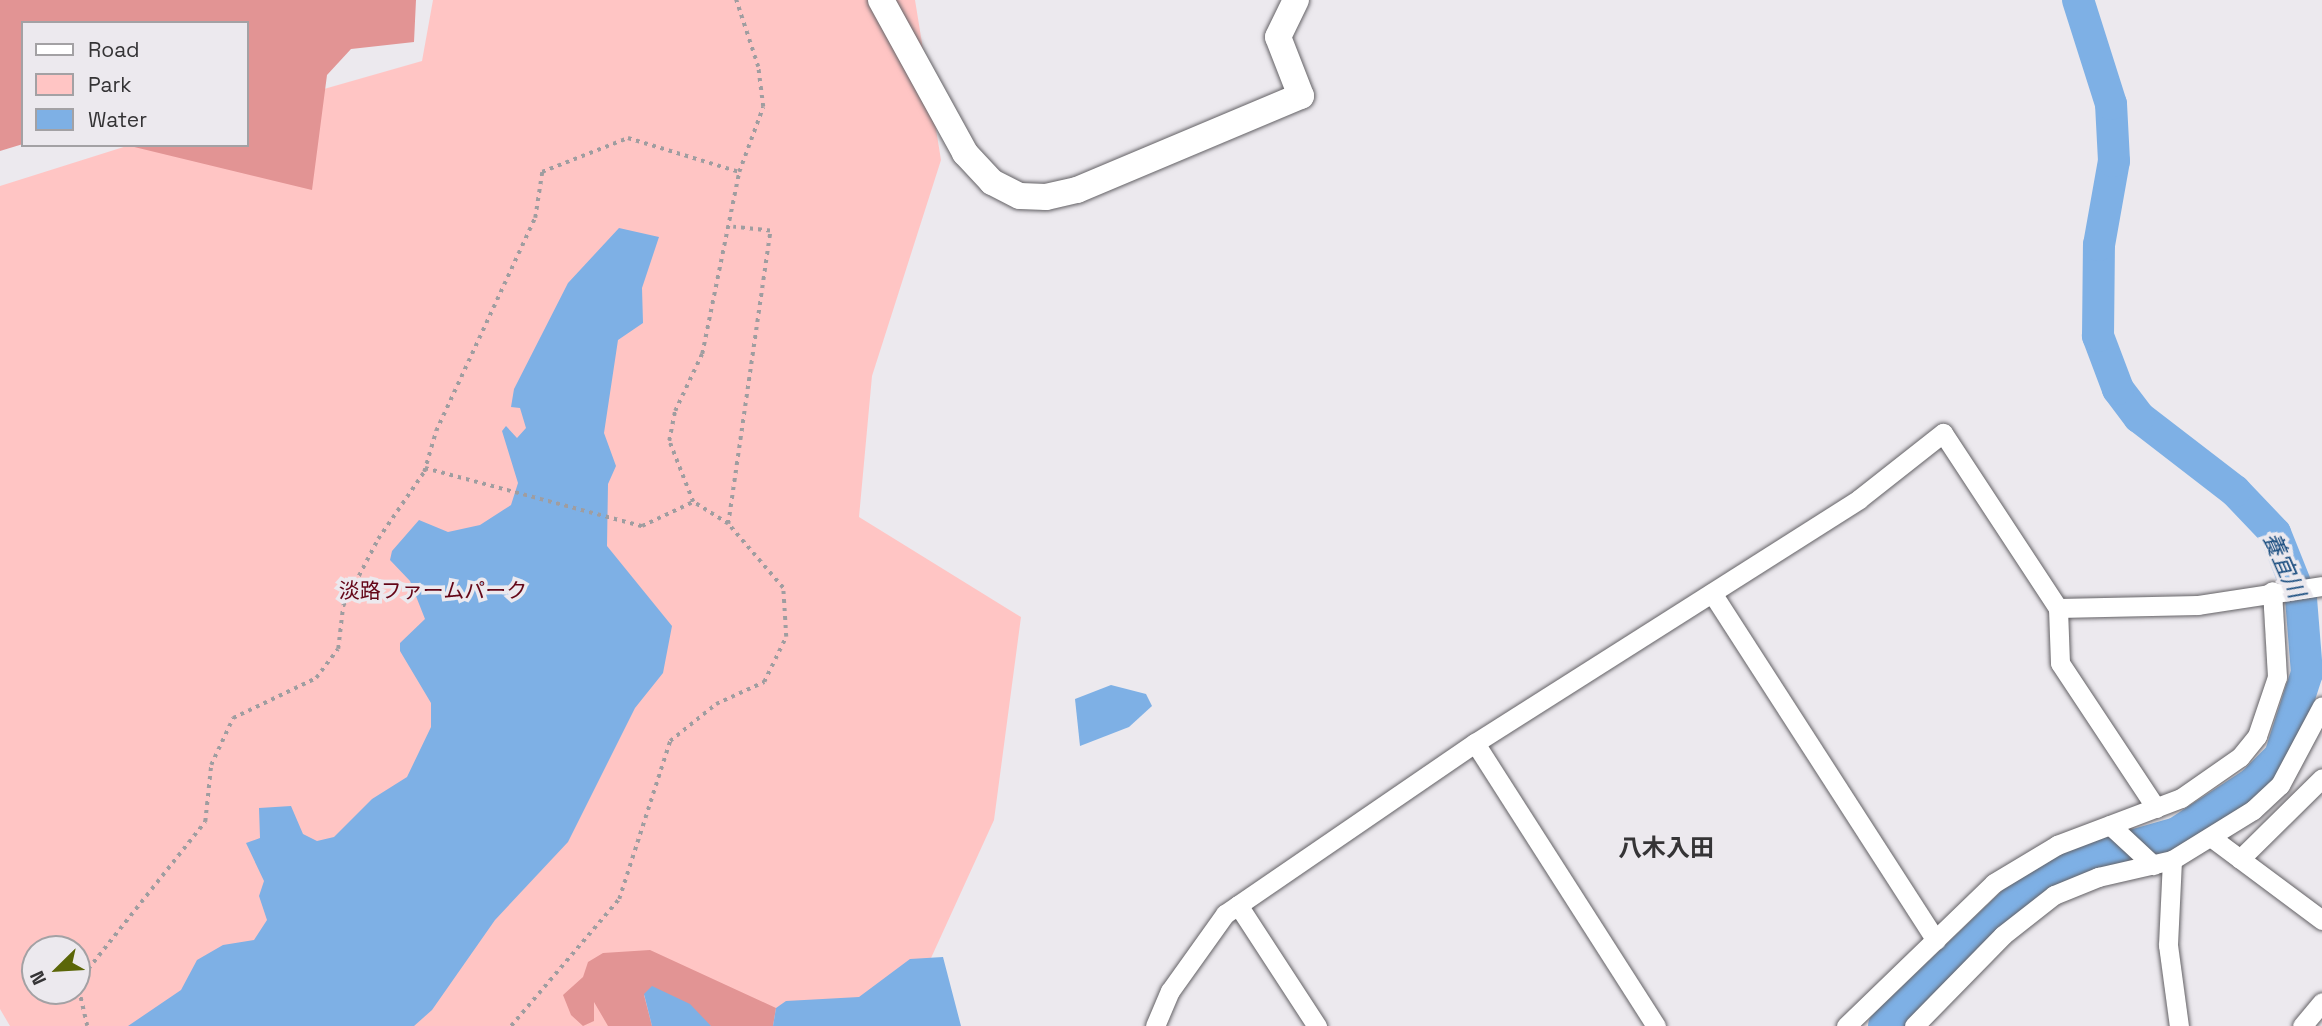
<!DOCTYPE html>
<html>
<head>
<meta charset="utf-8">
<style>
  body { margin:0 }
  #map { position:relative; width:2322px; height:1026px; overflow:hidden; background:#ece9ee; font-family:"Space Grotesk","Noto Sans JP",sans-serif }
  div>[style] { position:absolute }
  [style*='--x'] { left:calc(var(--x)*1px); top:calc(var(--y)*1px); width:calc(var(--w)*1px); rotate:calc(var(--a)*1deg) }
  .green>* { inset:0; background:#ffc5c4 }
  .forest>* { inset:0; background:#e29494 }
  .water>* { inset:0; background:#7eb0e5 }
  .river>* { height:32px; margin:-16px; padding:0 16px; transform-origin:16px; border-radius:16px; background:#7eb0e5 }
  .path>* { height:3.5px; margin-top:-1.75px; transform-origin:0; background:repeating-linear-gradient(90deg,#9f9da0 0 3.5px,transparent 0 8.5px) }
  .roads { filter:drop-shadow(0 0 2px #636165) drop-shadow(0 0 2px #636165) }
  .street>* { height:19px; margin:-9.5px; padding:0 9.5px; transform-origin:9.5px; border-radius:9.5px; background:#fff }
  .secondary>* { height:26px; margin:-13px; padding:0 13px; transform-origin:13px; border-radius:13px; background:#fff }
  span { translate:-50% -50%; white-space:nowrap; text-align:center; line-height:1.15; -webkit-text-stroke:7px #ece9ee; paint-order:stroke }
  .park-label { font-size:21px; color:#640617 }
  .water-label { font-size:23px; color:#1b4e80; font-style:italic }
  .quarter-label { font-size:24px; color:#353436; font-weight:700 }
  .legend { position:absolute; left:21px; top:21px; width:228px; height:126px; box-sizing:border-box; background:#ece9ee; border:2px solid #a3a1a4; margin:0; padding:9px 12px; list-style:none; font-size:21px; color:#353436 }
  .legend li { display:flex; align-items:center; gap:14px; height:35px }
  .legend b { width:35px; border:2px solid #a3a1a4 }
  .north { position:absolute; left:21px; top:935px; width:70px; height:70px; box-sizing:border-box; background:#ece9ee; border:2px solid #a3a1a4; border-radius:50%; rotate:246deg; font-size:19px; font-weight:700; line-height:28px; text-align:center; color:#353436 }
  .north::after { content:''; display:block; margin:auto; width:24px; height:32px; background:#5b6608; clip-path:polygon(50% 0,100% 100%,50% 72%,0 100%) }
</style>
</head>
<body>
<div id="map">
  <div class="green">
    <i style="clip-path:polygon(evenodd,433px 0,915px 0,941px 160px,872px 376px,859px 517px,1021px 617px,994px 820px,900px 1026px,10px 1026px,0 1009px,0 186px,130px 145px,247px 145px,247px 111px,422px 61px,433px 0,35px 949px,77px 949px,77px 991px,35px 991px,35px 949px)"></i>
  </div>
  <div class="forest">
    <i style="clip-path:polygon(0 0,416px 0,414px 42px,351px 49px,327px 75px,312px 190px,126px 145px,247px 145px,247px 23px,23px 23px,23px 144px,0 151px)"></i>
    <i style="clip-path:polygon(650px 950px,776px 1008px,773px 1026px,711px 1026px,644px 995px,652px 1026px,608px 1026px,594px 1002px,594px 1021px,583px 1026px,571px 1015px,563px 995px,583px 977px,588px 962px,603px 953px)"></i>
  </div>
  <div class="water">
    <i style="clip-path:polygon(619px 228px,659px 237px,642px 288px,643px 323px,618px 340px,604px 433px,616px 466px,608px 484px,607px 546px,672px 626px,663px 673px,635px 708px,568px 842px,495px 920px,432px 1010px,414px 1026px,128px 1026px,181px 990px,197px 960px,223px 945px,254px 940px,267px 920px,259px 896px,264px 881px,246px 843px,260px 838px,259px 808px,291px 806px,303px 834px,317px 841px,334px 837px,372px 799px,407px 777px,431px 727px,431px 703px,400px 651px,400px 643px,425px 619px,410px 581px,390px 560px,392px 551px,419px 520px,448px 532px,480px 525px,511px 505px,518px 483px,502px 431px,506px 426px,517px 438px,526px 428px,520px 408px,511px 407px,514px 389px,568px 283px)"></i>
    <i style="clip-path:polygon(1111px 685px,1146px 694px,1152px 706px,1129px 727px,1080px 746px,1075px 699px)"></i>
    <i style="clip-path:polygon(943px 957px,961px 1026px,773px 1026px,776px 1008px,786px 1001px,859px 997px,910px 959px)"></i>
    <i style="clip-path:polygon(652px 986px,690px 1004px,711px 1026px,652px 1026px,644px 994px)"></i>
  </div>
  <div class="river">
    <i style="--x:1884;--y:1026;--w:204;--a:-43.8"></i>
    <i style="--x:2031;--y:885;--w:36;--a:-32"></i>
    <i style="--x:2062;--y:866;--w:120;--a:-16"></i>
    <i style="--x:2177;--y:833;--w:90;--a:-33.2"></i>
    <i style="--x:2252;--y:784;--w:40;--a:-45"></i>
    <i style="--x:2280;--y:756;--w:87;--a:-72"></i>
    <i style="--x:2307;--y:673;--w:75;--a:-94.6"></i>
    <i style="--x:2301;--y:598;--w:70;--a:-111.8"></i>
    <i style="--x:2275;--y:533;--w:58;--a:-133.6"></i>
    <i style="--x:2235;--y:491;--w:121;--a:-142.4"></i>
    <i style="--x:2139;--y:417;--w:35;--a:-127"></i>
    <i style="--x:2118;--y:389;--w:57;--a:-110.7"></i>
    <i style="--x:2098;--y:336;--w:91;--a:-89.4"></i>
    <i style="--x:2099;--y:245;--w:85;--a:-79.9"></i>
    <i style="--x:2114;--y:161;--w:57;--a:-93"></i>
    <i style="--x:2111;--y:104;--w:109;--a:-107.6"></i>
  </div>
  <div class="path">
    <i style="--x:425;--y:468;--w:225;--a:15"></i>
    <i style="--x:642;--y:526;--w:56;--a:-25.2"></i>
    <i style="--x:728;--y:524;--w:296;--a:-81.8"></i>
    <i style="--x:770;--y:231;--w:37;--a:-174"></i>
    <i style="--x:87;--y:1026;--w:37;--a:-103"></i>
    <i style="--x:79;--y:990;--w:23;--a:-67"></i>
    <i style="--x:88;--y:969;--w:188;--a:-51.5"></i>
    <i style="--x:205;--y:822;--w:57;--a:-84"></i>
    <i style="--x:211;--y:765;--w:52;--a:-64.9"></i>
    <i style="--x:233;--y:718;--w:92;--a:-25.7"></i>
    <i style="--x:316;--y:678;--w:36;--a:-53"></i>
    <i style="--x:338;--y:649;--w:43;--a:-83.4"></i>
    <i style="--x:343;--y:606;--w:76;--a:-62.4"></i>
    <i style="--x:378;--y:539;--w:81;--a:-55.5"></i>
    <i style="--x:424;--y:472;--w:43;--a:-73.7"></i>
    <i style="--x:436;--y:431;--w:235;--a:-65.1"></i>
    <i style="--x:535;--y:218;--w:47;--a:-81.3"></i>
    <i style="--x:542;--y:172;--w:92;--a:-21.6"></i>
    <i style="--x:628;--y:138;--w:116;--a:17"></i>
    <i style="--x:511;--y:1026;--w:167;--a:-49.6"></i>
    <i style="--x:619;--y:899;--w:166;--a:-72.1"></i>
    <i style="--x:670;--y:741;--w:59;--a:-38.8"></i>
    <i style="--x:716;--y:704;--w:53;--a:-24.6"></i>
    <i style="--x:764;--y:682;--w:50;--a:-63.9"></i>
    <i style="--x:786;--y:637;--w:49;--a:-93.5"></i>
    <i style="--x:783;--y:588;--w:84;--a:-130.7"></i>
    <i style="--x:728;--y:524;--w:41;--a:-147.8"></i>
    <i style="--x:693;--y:502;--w:66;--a:-111.5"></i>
    <i style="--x:669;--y:441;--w:31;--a:-79"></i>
    <i style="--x:675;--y:411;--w:63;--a:-64.7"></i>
    <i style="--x:702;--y:354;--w:186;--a:-78.5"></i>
    <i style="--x:739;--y:172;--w:69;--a:-69.7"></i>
    <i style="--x:763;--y:107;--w:40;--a:-97.1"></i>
    <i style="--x:758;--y:67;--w:71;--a:-108.2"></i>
  </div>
  <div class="roads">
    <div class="street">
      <i style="--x:1712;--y:593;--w:413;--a:57.2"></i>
      <i style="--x:1475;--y:743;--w:336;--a:57.4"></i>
      <i style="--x:2156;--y:808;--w:174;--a:-123.5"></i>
      <i style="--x:2060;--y:663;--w:55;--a:-92.1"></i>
      <i style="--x:2058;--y:608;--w:140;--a:-1.2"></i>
      <i style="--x:2198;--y:605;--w:125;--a:-8.7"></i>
      <i style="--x:2110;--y:825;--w:59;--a:42.9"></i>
      <i style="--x:2212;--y:838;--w:137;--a:36.7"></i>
      <i style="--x:2240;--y:859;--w:115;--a:-44.6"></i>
      <i style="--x:2172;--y:860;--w:85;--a:92.7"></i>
      <i style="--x:2168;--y:945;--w:82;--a:82.3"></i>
      <i style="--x:1238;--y:905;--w:145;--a:56.9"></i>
      <i style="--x:1155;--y:1026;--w:38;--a:-67"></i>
      <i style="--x:1170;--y:991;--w:95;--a:-54.5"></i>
      <i style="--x:1225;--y:914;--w:303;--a:-34.4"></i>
      <i style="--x:1475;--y:743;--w:455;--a:-32.4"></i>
      <i style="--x:1859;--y:499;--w:107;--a:-38.2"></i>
      <i style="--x:1943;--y:433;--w:209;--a:56.7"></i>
      <i style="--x:1846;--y:1026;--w:206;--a:-44"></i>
      <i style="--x:1994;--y:883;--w:74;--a:-31.1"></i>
      <i style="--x:2057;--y:845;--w:133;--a:-20.8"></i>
      <i style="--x:2181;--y:798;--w:72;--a:-34.8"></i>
      <i style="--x:2240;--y:757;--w:27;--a:-51"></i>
      <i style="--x:2257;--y:736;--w:62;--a:-71.3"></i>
      <i style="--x:2277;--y:677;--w:86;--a:-93.3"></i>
      <i style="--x:1914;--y:1026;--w:127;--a:-45.6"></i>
      <i style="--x:2003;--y:935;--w:65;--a:-38.1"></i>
      <i style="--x:2054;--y:895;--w:48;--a:-22.2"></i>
      <i style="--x:2098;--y:877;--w:76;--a:-12.9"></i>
      <i style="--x:2172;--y:860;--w:95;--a:-31.7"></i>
      <i style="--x:2253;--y:810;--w:37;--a:-43"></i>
      <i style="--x:2280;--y:785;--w:89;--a:-62"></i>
      <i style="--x:2302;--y:1026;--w:31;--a:-50"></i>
    </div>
    <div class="secondary">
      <i style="--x:881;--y:0;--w:175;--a:61.2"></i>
      <i style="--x:965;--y:153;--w:40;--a:47"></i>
      <i style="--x:992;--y:182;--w:31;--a:27"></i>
      <i style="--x:1020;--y:196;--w:26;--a:2"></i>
      <i style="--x:1046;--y:197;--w:32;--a:-13"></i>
      <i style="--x:1077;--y:190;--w:243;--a:-22.8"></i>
      <i style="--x:1301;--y:96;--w:63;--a:-111.3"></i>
      <i style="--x:1278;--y:37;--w:41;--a:-64.1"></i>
    </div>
  </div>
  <div class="park-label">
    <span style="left:433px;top:591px">淡路ファームパーク</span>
  </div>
  <div class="water-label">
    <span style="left:2284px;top:565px;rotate:66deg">養宜川</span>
  </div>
  <div class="quarter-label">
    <span style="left:1666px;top:848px">八木入田</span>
  </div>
  <ul class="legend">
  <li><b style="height:9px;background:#fff"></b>Road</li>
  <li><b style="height:19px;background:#ffc5c4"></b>Park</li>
  <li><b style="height:19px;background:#7eb0e5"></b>Water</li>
  </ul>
  <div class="north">N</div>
</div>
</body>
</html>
